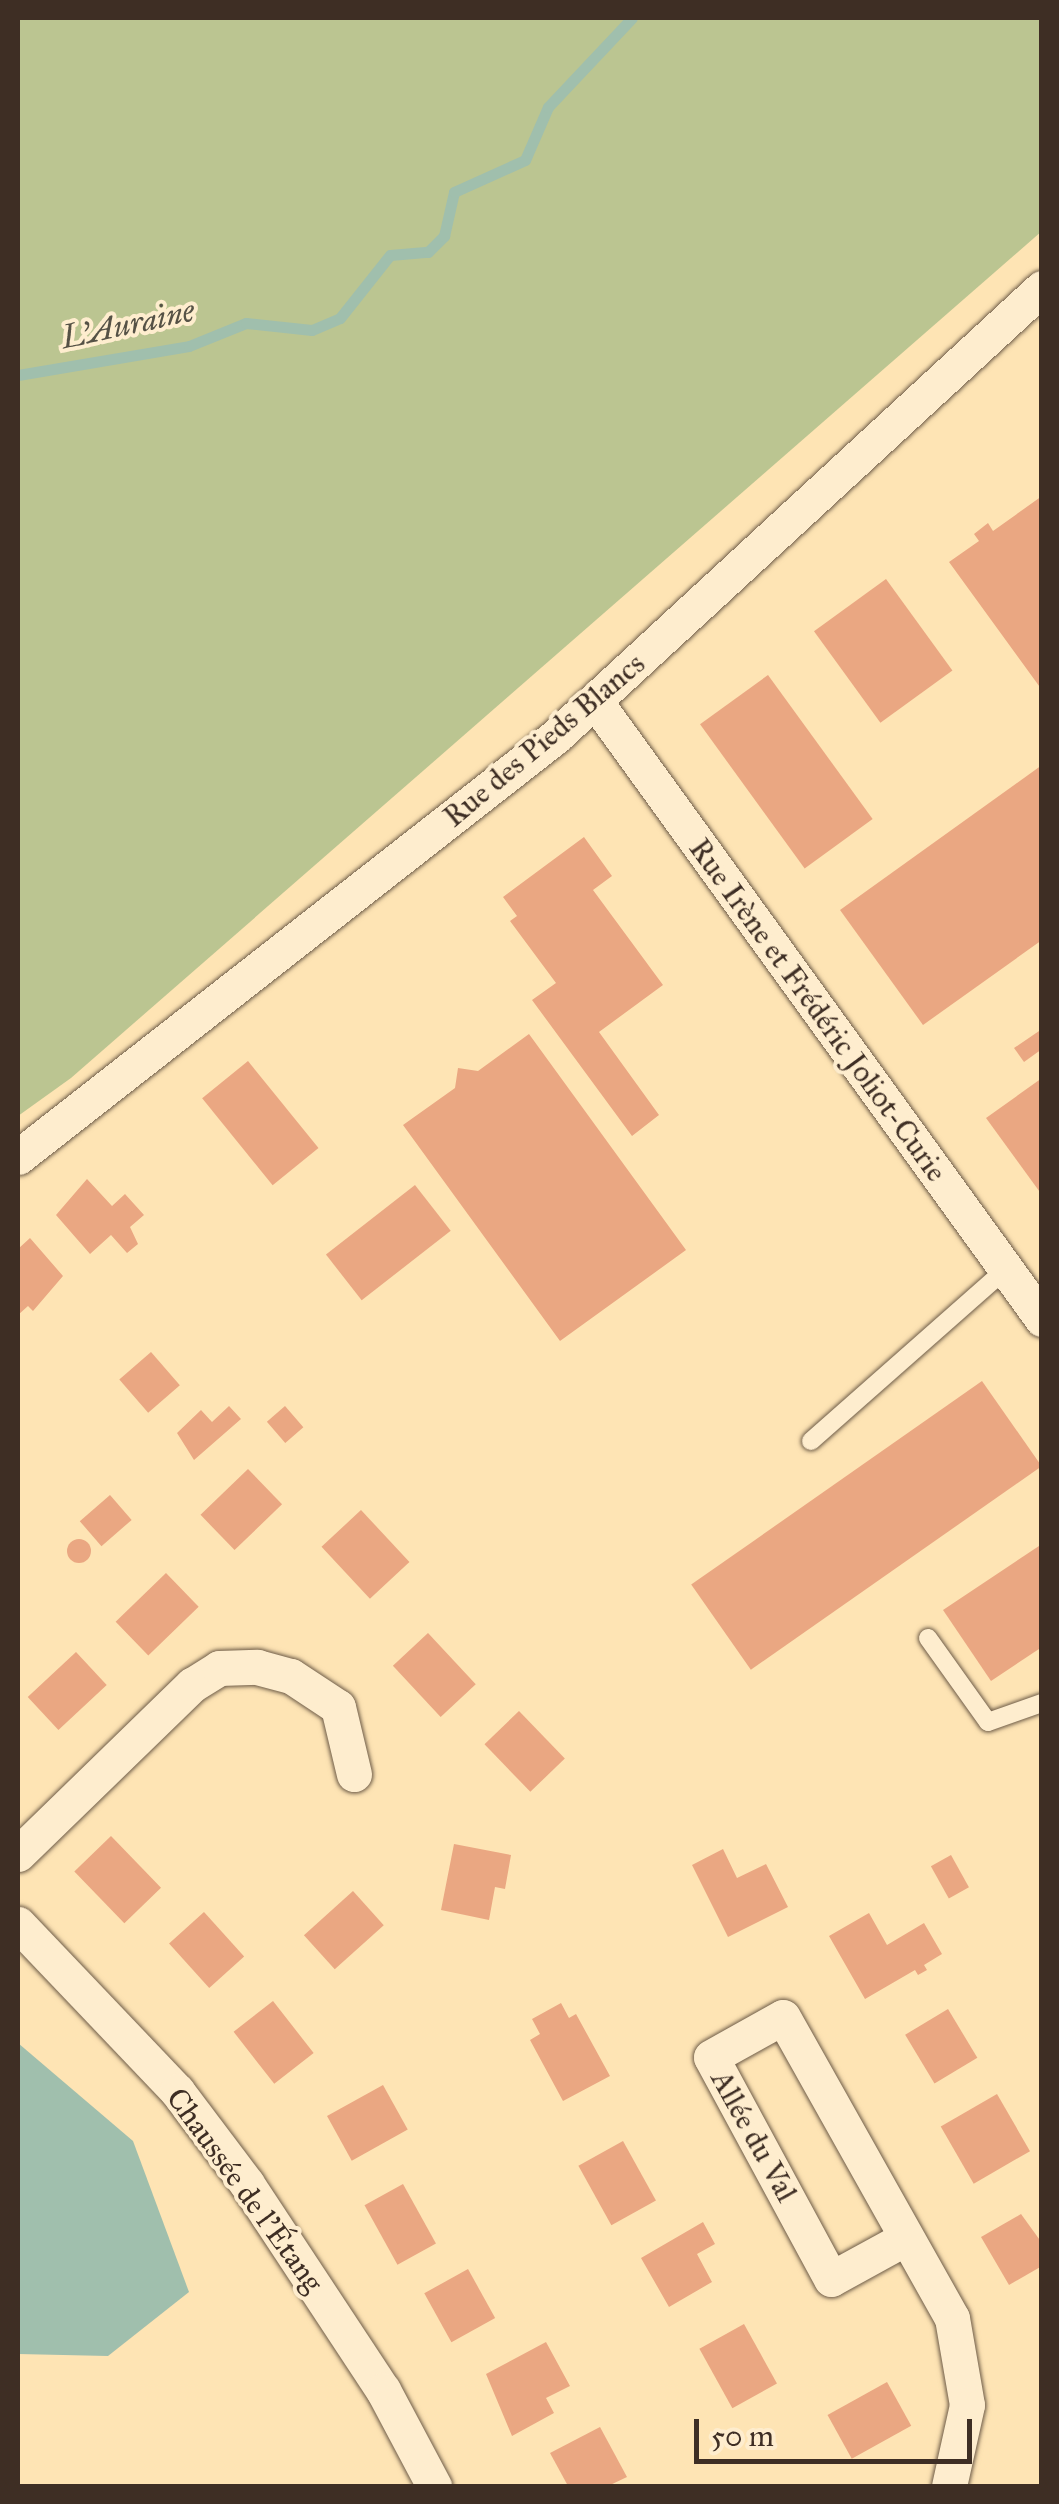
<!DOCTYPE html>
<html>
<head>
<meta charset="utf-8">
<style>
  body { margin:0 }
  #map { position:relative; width:1059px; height:2504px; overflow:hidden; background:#fee4b4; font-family:"IM FELL Great Primer",serif }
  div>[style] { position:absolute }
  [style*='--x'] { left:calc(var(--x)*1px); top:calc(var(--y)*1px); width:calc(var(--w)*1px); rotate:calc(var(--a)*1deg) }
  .green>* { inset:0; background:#bbc591 }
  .water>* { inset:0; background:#a0bfad }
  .stream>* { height:11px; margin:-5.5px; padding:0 5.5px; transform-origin:5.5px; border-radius:5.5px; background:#a0bfad }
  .building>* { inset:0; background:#eaa782; transform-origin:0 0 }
  .round { border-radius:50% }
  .roads { filter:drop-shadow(0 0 2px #6e5c48) drop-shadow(0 0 2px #6e5c48) }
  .service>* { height:18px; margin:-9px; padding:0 9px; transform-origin:9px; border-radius:9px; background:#feedce }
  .minor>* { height:35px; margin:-17.5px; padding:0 17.5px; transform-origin:17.5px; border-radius:17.5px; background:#feedce }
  span { translate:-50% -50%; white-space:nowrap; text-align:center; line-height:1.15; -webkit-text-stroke:8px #feedce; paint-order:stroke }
  .street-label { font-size:30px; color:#3e2e24 }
  .water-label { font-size:32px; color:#565246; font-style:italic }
  .frame { position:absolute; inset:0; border:20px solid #3e2e24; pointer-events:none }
  .scale { position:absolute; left:694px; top:2419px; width:278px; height:45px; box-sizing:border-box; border:5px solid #3e2e24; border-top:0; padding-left:12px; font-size:30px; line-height:35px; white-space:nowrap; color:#3e2e24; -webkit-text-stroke:8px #feedce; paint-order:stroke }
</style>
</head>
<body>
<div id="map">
  <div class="green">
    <i style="clip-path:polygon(18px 18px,1041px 18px,1042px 231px,71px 1078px,18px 1116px)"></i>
  </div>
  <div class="water">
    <i style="clip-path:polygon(18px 2043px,133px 2141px,189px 2292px,108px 2356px,18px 2354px)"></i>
  </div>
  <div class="stream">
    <i style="--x:18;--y:375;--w:173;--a:-9.6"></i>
    <i style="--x:189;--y:346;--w:61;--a:-22"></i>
    <i style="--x:246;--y:323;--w:66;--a:6.1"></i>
    <i style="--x:312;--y:330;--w:30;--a:-23"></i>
    <i style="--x:340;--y:318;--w:80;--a:-51.6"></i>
    <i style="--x:390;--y:255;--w:38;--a:-5"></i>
    <i style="--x:428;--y:252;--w:23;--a:-45"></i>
    <i style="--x:444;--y:236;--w:45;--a:-77.2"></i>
    <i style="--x:454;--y:192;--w:78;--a:-24.3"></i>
    <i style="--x:525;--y:160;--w:58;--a:-66.5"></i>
    <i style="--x:548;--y:107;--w:122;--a:-46.7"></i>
  </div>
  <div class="building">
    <i style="clip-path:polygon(1042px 496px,1042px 690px,949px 562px,979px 541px,974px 534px,988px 523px,993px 531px)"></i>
    <i style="left:886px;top:579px;width:113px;height:89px;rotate:54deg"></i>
    <i style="left:768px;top:675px;width:178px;height:84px;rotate:54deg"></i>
    <i style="clip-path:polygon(1042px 765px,1042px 940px,923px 1025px,840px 910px)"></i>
    <i style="clip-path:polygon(584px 837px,612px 876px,593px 890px,663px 985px,599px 1032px,659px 1115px,632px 1136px,532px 1000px,556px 983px,510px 921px,517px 916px,503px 897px)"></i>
    <i style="clip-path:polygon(1042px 1029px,1042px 1049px,1024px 1062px,1014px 1048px)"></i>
    <i style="clip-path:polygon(529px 1034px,686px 1250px,560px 1341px,403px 1125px,455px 1088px,458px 1068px,478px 1071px)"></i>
    <i style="left:248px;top:1061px;width:112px;height:59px;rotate:51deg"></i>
    <i style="clip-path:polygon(1042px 1078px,1042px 1195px,986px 1118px)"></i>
    <i style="clip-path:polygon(87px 1179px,112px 1206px,125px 1194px,144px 1215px,130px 1227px,138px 1244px,127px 1253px,111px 1235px,90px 1254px,56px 1215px)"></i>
    <i style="left:415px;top:1185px;width:58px;height:113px;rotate:52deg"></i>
    <i style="clip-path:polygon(30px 1238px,63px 1276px,33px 1311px,28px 1306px,18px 1315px,18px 1249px)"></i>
    <i style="left:151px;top:1352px;width:44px;height:42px;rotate:49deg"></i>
    <i style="left:982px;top:1381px;width:104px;height:355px;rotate:55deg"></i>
    <i style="clip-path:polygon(229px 1406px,241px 1419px,194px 1460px,177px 1433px,201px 1410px,212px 1422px)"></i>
    <i style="left:285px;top:1406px;width:28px;height:24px;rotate:49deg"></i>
    <i style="left:248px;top:1469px;width:49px;height:66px;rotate:46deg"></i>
    <i style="left:110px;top:1495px;width:33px;height:40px;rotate:49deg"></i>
    <i style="left:361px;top:1510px;width:71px;height:54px;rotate:47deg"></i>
    <i class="round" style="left:67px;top:1539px;width:24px;height:24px"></i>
    <i style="clip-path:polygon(1042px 1544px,1042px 1647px,991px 1681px,943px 1610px)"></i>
    <i style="left:166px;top:1573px;width:47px;height:70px;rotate:46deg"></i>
    <i style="left:428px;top:1633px;width:70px;height:48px;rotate:47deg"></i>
    <i style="left:76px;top:1652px;width:45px;height:66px;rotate:47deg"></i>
    <i style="left:519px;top:1711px;width:66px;height:48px;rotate:46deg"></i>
    <i style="left:111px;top:1836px;width:72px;height:51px;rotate:46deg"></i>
    <i style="clip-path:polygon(454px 1844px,511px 1855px,505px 1889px,495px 1887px,489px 1920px,441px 1910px)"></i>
    <i style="clip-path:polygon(723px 1849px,737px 1878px,766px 1864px,788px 1907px,728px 1937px,692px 1865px)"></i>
    <i style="left:951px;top:1855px;width:37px;height:23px;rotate:61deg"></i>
    <i style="left:353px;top:1891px;width:46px;height:66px;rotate:48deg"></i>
    <i style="left:204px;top:1912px;width:60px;height:47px;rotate:48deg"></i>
    <i style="clip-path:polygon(869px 1913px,887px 1945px,924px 1923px,942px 1954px,924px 1965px,927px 1970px,918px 1975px,915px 1970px,865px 1999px,829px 1936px)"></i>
    <i style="left:273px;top:2001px;width:66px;height:50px;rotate:52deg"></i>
    <i style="clip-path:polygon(561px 2003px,569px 2018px,576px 2014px,610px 2076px,563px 2101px,530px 2040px,540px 2034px,532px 2019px)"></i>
    <i style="left:948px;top:2009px;width:57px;height:50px;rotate:59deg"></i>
    <i style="left:383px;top:2085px;width:51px;height:64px;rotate:61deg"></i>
    <i style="left:997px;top:2094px;width:66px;height:65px;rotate:60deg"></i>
    <i style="left:623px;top:2141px;width:68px;height:51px;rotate:61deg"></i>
    <i style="left:403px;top:2184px;width:68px;height:44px;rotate:61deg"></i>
    <i style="clip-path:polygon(1021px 2214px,1042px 2243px,1042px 2266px,1009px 2285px,981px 2237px)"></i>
    <i style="clip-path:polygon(703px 2222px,715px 2244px,697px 2254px,712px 2282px,669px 2307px,641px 2258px)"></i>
    <i style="left:468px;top:2269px;width:56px;height:50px;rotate:61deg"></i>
    <i style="left:744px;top:2324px;width:68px;height:51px;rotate:61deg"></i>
    <i style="clip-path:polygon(546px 2342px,570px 2386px,546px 2398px,554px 2413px,512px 2436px,486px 2374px)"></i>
    <i style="left:887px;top:2382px;width:50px;height:68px;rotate:61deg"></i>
    <i style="clip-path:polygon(600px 2427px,627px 2477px,608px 2486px,568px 2486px,550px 2453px)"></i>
  </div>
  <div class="roads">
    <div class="service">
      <i style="--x:811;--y:1441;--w:260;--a:-41.4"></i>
      <i style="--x:928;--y:1638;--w:103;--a:54.5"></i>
      <i style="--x:988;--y:1722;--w:57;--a:-19.4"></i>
    </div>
    <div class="minor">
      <i style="--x:595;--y:701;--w:763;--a:54.12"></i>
      <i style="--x:18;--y:1157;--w:682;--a:-38.03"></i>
      <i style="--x:555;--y:737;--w:662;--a:-42.68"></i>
      <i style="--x:18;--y:1854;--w:243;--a:-44.2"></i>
      <i style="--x:192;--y:1685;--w:32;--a:-32"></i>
      <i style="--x:219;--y:1668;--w:38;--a:-2"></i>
      <i style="--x:257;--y:1667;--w:35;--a:15"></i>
      <i style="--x:291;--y:1676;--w:56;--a:33.4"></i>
      <i style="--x:338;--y:1707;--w:69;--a:76.6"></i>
      <i style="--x:18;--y:1924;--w:231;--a:46.4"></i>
      <i style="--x:177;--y:2091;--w:116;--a:53"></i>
      <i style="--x:247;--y:2184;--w:247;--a:56.6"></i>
      <i style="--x:383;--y:2390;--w:109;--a:62"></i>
      <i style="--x:904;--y:2239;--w:83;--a:151.3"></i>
      <i style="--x:831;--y:2279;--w:252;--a:-118.4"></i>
      <i style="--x:711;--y:2057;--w:82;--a:-29.1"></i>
      <i style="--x:783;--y:2017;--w:345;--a:60.7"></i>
      <i style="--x:952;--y:2318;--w:88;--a:80.2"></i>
      <i style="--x:967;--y:2405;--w:83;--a:102.5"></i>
    </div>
  </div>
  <div class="street-label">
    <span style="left:544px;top:740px;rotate:-40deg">Rue des Pieds Blancs</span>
    <span style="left:818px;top:1010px;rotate:54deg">Rue Irène et Frédéric Joliot-Curie</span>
    <span style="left:754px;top:2136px;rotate:61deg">Allée du Val</span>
    <span style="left:245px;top:2190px;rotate:54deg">Chaussée de l'Étang</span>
  </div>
  <div class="water-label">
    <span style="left:128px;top:325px;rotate:-12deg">L'Auraine</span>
  </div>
  <div class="frame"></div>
  <div class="scale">50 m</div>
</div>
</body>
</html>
